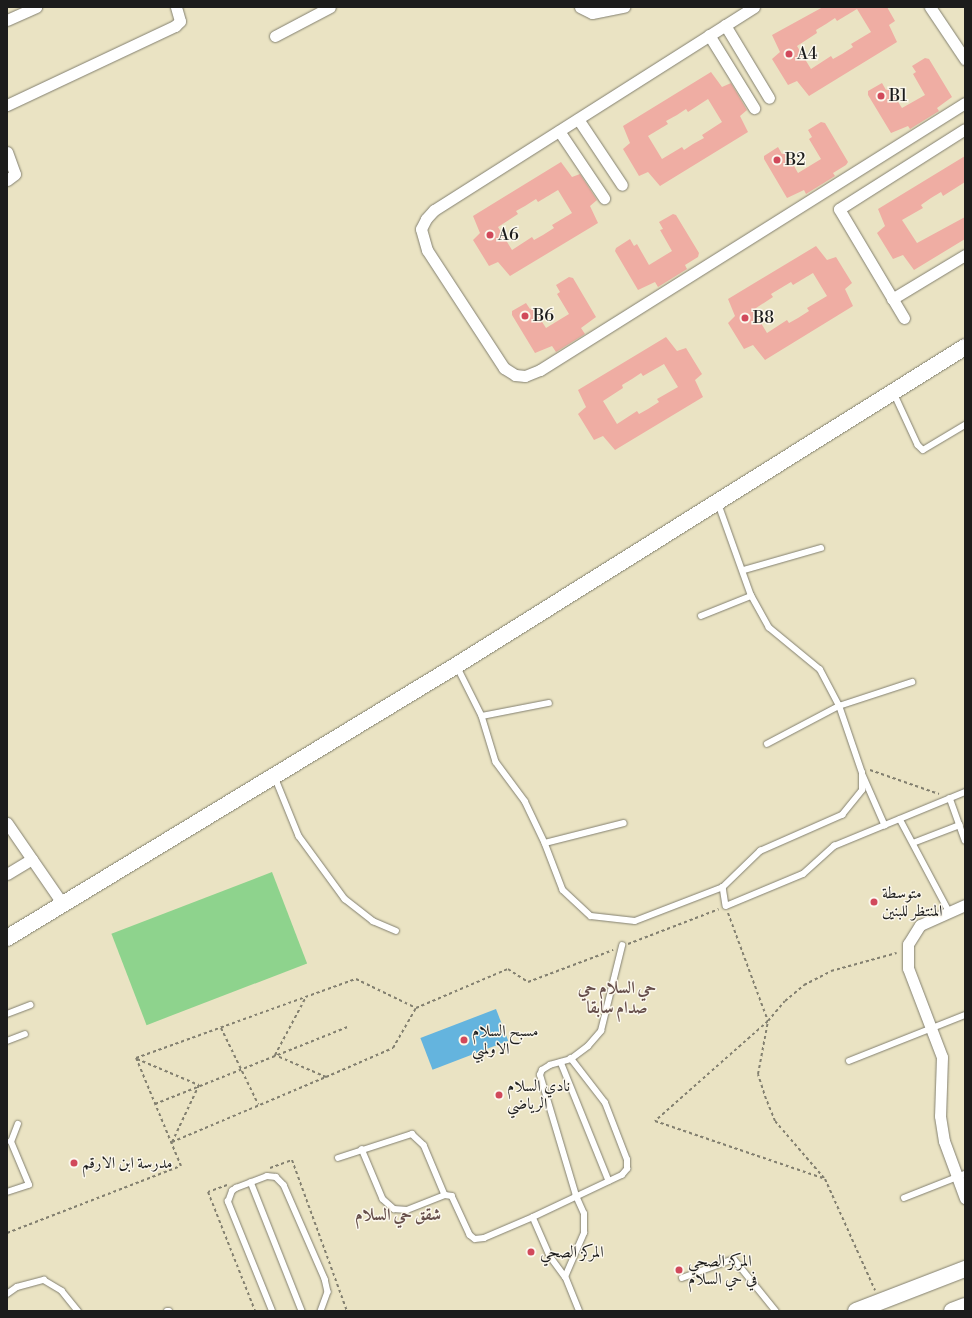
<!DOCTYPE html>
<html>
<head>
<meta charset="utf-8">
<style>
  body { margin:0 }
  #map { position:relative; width:972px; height:1318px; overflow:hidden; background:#eae3c3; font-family:"Libre Bodoni",Amiri,serif }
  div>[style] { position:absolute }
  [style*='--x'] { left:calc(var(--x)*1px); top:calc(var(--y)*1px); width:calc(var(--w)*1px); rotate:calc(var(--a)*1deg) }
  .green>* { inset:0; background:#8ed38d; transform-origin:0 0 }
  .water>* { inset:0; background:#64b4de; transform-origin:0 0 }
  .building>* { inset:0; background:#efada3 }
  .path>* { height:2px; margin-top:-1px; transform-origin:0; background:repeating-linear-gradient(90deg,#838070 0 3px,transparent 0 6px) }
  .roads { filter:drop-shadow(0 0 1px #838070) drop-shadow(0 0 1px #838070) }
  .lane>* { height:5.5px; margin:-2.75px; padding:0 2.75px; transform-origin:2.75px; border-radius:2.75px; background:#fff }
  .street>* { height:11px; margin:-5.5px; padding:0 5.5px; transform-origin:5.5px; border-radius:5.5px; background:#fff }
  .secondary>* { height:16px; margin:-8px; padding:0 8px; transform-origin:8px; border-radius:8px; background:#fff }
  .dots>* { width:11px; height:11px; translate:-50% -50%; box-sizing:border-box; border:2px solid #fbf7ec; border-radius:50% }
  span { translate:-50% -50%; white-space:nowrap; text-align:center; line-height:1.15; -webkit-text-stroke:3px #fbf7ec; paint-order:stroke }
  .poi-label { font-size:16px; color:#1c1c1c }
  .left { translate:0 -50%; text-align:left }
  .neighbourhood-label { font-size:17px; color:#664f4b; font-weight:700 }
  .frame { position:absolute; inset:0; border:8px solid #1c1c1c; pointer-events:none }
</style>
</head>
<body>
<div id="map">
  <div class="green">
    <i style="left:272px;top:872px;width:98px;height:172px;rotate:69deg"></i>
  </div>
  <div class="water">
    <i style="left:496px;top:1009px;width:34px;height:81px;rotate:69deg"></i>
  </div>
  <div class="building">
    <i style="clip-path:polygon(evenodd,823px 7px,887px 7px,895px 21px,889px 25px,897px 42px,809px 96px,797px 81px,788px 85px,772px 59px,780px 52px,772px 35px,823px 7px,857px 9px,871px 32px,851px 44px,853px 47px,842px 54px,833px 59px,831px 56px,811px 69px,797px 46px,817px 33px,816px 30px,826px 24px,835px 18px,837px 21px,857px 9px)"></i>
    <i style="clip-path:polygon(925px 58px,929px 59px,952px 97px,937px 108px,939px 111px,910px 129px,908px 126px,891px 133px,868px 95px,868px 91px,882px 83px,886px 90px,889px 88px,902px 108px,925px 95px,913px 74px,916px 72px,912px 66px)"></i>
    <i style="clip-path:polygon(evenodd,711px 72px,722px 87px,731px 83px,747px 110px,740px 116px,748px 132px,660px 186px,648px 172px,639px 176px,623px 149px,630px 143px,623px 126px,711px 72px,708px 99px,722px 122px,702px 135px,704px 138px,693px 144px,684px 150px,682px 147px,662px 159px,648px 136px,668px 124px,666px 121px,677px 115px,686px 109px,688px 112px,708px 99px)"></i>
    <i style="clip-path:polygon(821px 122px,825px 123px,848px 162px,846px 165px,833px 173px,835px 176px,806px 194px,804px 190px,787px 198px,764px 159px,764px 156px,778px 147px,782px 154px,786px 152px,798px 173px,821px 159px,809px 139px,812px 137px,808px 130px)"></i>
    <i style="clip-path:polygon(965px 156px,965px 182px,943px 196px,941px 192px,931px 198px,921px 205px,923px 208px,902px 220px,917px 243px,965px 217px,965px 239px,914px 270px,903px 255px,893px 259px,877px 233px,885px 226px,878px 209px)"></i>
    <i style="clip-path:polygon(evenodd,561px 162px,572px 177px,580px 174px,597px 200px,590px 206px,598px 223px,510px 276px,498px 262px,489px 266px,473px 240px,480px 233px,473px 216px,561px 162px,558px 190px,572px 213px,552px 225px,554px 228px,543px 235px,534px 240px,532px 237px,512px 250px,498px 227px,518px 214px,516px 211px,525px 206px,536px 199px,538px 202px,558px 190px)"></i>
    <i style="clip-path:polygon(673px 214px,676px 215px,699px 253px,698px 257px,685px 265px,687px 269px,658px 287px,655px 282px,638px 290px,615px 251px,616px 248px,630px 239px,634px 246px,637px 244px,649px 265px,672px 251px,660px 230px,663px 229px,659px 222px)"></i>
    <i style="clip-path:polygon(evenodd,816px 246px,827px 260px,836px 257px,852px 283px,845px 289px,853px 306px,765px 360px,753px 345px,744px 349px,728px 323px,735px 316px,728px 299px,816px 246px,813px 273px,827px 296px,807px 308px,809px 311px,798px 318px,789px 323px,787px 320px,767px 333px,753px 310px,773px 297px,771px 294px,791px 282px,793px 285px,813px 273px)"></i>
    <i style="clip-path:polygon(569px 277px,573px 278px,596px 317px,581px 328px,585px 334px,556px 352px,552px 346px,535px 353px,512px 315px,512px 311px,526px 303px,530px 309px,533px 308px,546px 328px,569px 314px,557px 294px,560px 292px,556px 285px)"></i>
    <i style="clip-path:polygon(evenodd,666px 337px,677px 351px,686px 348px,702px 374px,695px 380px,703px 397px,615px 450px,603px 436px,594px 440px,578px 414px,586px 407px,578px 390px,666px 337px,664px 364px,678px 387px,657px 399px,659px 402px,648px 409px,639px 414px,637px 411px,617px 424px,603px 401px,623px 388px,622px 385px,632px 379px,641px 373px,643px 376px,664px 364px)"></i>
  </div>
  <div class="path">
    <i style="--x:870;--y:770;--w:73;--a:19.2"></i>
    <i style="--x:728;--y:913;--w:115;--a:69.7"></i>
    <i style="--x:768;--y:1021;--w:151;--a:138.5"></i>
    <i style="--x:655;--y:1121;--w:180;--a:18.8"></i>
    <i style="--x:825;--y:1179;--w:122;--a:65.8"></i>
    <i style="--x:628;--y:944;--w:97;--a:-21"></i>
    <i style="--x:221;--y:1028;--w:85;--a:64"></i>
    <i style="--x:137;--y:1059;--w:67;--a:22.8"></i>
    <i style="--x:199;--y:1085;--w:63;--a:115.3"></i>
    <i style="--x:172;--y:1142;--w:167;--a:-22.9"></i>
    <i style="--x:326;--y:1077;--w:56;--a:-156.7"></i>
    <i style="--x:275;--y:1055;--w:66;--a:-61.9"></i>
    <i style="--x:326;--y:1077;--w:73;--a:-23.4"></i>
    <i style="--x:393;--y:1048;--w:46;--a:-60.1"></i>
    <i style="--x:155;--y:1104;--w:208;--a:-21.8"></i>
    <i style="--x:270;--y:1168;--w:23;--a:-20"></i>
    <i style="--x:292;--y:1160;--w:161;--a:70"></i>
    <i style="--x:824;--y:1178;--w:75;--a:-130.7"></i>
    <i style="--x:775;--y:1121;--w:24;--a:-112"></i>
    <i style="--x:766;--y:1099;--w:26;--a:-108"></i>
    <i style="--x:758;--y:1074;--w:54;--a:-79.3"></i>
    <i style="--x:768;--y:1021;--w:26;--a:-50"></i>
    <i style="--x:785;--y:1001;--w:25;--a:-40"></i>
    <i style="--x:804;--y:985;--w:30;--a:-27"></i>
    <i style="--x:831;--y:971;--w:68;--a:-15.3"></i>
    <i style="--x:227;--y:1185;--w:20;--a:160"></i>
    <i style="--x:208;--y:1192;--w:128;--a:68.4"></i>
    <i style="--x:7;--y:1233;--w:186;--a:-21.1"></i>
    <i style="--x:181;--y:1166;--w:117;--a:-112.6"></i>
    <i style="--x:136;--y:1058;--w:234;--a:-19.8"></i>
    <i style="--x:356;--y:979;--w:67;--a:25.8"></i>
    <i style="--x:416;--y:1008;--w:100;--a:-23"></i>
    <i style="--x:508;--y:969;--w:24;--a:33"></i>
    <i style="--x:528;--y:982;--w:91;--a:-20.6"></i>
  </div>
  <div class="roads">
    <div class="lane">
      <i style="--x:894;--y:393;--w:57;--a:65.2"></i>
      <i style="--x:918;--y:445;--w:7;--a:45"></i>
      <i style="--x:923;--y:450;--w:49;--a:-30.8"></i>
      <i style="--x:744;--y:570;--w:80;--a:-15.9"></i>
      <i style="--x:701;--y:616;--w:54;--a:-21.8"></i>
      <i style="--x:457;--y:666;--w:56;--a:63.4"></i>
      <i style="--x:482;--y:716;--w:48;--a:73.1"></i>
      <i style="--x:496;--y:762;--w:49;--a:53.4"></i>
      <i style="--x:525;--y:801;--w:47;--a:64.5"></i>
      <i style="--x:545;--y:843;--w:50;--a:69"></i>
      <i style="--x:563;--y:890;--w:38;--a:43"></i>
      <i style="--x:591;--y:916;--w:44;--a:6.5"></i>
      <i style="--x:635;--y:921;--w:94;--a:-21.1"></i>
      <i style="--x:723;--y:887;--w:52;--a:-44.2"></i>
      <i style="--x:760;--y:851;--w:90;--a:-23.7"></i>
      <i style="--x:842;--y:815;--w:32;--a:-51"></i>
      <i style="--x:862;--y:790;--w:17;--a:-90"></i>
      <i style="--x:862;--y:773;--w:71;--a:-108.9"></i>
      <i style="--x:839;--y:706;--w:41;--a:-117.8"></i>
      <i style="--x:820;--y:670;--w:66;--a:-140.5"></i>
      <i style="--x:769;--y:628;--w:37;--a:-119"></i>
      <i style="--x:751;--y:596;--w:98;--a:-109.7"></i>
      <i style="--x:482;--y:716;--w:68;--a:-11"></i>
      <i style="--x:767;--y:744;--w:81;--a:-27.8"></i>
      <i style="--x:839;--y:706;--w:77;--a:-18.2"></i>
      <i style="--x:863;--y:775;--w:55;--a:66.3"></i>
      <i style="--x:275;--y:777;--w:64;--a:67.9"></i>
      <i style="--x:299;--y:836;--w:78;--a:53.9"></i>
      <i style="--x:345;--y:899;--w:36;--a:38"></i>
      <i style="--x:373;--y:921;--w:25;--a:23"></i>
      <i style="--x:950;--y:798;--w:45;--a:70.3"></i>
      <i style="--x:900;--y:819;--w:104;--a:62"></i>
      <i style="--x:545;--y:843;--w:81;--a:-14.2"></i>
      <i style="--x:913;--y:843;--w:50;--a:-21"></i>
      <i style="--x:723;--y:887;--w:19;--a:81"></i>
      <i style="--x:726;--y:906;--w:83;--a:-22.6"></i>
      <i style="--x:803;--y:874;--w:42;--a:-42.1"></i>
      <i style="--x:834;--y:846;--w:142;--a:-22.4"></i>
      <i style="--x:7;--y:1014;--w:25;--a:-21"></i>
      <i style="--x:7;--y:1041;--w:19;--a:-21"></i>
      <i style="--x:849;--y:1061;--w:125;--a:-21.6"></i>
      <i style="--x:561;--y:1062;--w:128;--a:68"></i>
      <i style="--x:362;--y:1149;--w:54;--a:67.2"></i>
      <i style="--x:383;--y:1199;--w:15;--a:42"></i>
      <i style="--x:394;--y:1209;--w:13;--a:4"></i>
      <i style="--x:407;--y:1210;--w:41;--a:-21.5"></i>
      <i style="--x:445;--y:1195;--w:7;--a:8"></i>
      <i style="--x:452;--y:1196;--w:43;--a:65.2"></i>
      <i style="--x:470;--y:1235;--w:6;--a:39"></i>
      <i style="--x:475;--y:1239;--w:9;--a:-6"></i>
      <i style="--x:484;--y:1238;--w:53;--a:-23.2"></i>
      <i style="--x:533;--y:1217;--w:98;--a:-25.3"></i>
      <i style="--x:622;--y:1175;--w:8;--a:-50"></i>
      <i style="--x:627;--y:1169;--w:9;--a:-90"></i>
      <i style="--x:627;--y:1160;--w:61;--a:-111.1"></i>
      <i style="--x:605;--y:1103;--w:56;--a:-127.7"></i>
      <i style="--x:338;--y:1158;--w:78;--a:-18"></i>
      <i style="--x:412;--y:1134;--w:16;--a:43"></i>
      <i style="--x:424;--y:1145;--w:54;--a:67.2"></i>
      <i style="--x:251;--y:1182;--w:139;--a:68.4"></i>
      <i style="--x:7;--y:1192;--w:23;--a:-18"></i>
      <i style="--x:29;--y:1185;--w:47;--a:-112.7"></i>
      <i style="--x:11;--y:1142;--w:19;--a:-69"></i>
      <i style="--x:904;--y:1198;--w:66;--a:-21.5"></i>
      <i style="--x:533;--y:1217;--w:43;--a:66.4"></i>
      <i style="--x:550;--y:1256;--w:26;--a:54"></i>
      <i style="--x:682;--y:1278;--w:55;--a:-20.1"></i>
      <i style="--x:734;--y:1259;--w:67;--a:51.1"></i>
      <i style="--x:7;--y:1294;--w:12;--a:-35"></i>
      <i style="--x:17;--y:1287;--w:28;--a:-15"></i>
      <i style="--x:44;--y:1280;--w:21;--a:31"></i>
      <i style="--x:62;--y:1291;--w:26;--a:51"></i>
      <i style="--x:167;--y:1311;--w:2;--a:0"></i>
      <i style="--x:272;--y:1311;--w:118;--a:-112"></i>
      <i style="--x:228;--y:1202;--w:12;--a:-70"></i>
      <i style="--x:232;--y:1191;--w:5;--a:-37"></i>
      <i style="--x:236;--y:1188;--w:33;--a:-21"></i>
      <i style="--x:267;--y:1176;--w:9;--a:6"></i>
      <i style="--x:276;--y:1177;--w:11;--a:45"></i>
      <i style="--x:284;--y:1185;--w:103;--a:66.4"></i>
      <i style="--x:325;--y:1279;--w:13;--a:77"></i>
      <i style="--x:328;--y:1292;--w:20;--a:110"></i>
      <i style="--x:579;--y:1311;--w:37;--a:-112"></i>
      <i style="--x:565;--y:1277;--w:48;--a:-66.6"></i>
      <i style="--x:584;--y:1233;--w:19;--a:-90"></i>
      <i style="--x:584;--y:1214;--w:20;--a:-114"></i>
      <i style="--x:576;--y:1196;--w:126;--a:-106.6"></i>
      <i style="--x:540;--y:1075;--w:5;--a:-68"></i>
      <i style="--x:542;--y:1070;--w:9;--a:-32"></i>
      <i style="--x:550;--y:1065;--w:22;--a:-16"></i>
      <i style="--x:571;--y:1059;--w:21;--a:-37"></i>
      <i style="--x:588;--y:1046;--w:20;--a:-49"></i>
      <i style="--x:601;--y:1031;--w:88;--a:-76.1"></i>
    </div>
    <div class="street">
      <i style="--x:580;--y:7;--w:13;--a:27"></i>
      <i style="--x:592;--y:13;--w:33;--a:-11"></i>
      <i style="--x:754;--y:7;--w:379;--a:147.6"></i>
      <i style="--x:434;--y:210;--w:12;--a:132"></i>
      <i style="--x:426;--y:219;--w:11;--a:117"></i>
      <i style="--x:421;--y:229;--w:22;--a:74"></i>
      <i style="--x:427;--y:250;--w:141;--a:56.9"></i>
      <i style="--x:504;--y:368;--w:13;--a:32"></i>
      <i style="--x:515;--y:375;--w:10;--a:6"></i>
      <i style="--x:525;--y:376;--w:16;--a:-22"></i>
      <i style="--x:540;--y:370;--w:502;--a:-32.14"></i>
      <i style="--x:930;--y:7;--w:63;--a:56.1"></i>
      <i style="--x:7;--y:20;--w:32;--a:-24"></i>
      <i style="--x:725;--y:25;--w:85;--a:58.9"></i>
      <i style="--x:709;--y:35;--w:86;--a:58.3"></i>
      <i style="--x:275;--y:36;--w:62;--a:-27.8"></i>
      <i style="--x:7;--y:105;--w:186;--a:-25.2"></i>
      <i style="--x:175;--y:26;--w:7;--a:-45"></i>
      <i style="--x:180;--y:21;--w:15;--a:-106"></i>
      <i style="--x:578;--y:119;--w:79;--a:56.3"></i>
      <i style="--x:559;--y:131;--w:81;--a:56.1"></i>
      <i style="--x:7;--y:152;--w:23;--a:70"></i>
      <i style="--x:15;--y:174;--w:10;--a:143"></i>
      <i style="--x:892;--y:299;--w:85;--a:-31.1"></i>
      <i style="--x:904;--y:318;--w:127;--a:-120.8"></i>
      <i style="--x:839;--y:209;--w:149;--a:-32.4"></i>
      <i style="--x:7;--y:823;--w:97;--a:55.5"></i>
      <i style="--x:7;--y:874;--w:29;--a:-31"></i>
      <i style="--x:965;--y:905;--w:49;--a:156"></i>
      <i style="--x:920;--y:925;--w:22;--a:122"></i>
      <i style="--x:908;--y:944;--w:24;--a:90"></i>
      <i style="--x:908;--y:968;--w:95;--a:69.1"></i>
      <i style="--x:942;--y:1057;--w:59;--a:91.9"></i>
      <i style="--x:940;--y:1116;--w:25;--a:81"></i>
      <i style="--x:944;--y:1141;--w:61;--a:69.8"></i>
    </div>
    <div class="secondary">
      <i style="--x:7;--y:938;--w:526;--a:-31.24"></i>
      <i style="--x:457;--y:665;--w:599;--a:-32.05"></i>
      <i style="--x:856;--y:1311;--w:117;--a:-21.1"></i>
      <i style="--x:952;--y:1311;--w:14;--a:-21"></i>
    </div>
  </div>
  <div class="dots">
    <i style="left:789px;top:54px;background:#d1495b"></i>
    <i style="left:881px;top:96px;background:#d1495b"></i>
    <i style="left:777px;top:160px;background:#d1495b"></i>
    <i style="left:490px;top:235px;background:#d1495b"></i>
    <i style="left:525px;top:316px;background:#d1495b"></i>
    <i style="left:745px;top:318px;background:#d1495b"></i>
    <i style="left:874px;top:902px;background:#d1495b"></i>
    <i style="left:464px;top:1040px;background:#d1495b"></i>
    <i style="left:499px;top:1095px;background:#d1495b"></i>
    <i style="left:74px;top:1163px;background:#d1495b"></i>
    <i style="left:531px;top:1252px;background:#d1495b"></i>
    <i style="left:679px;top:1270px;background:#d1495b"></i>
  </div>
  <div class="poi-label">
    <span class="left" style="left:797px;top:54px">A4</span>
    <span class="left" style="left:889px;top:96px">B1</span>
    <span class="left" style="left:785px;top:160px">B2</span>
    <span class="left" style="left:498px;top:235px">A6</span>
    <span class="left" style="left:533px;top:316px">B6</span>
    <span class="left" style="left:753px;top:318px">B8</span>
    <span class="left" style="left:882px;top:902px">متوسطة<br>المنتظر للبنين</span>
    <span class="left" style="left:472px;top:1040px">مسبح السلام<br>الاولمبي</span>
    <span class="left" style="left:507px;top:1095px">نادي السلام<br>الرياضي</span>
    <span class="left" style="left:82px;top:1163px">مدرسة ابن الارقم</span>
    <span class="left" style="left:540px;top:1252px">المركز الصحي</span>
    <span class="left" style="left:688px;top:1270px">المركز الصحي<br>في حي السلام</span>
  </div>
  <div class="neighbourhood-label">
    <span style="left:617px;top:999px">حي السلام حي<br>صدام سابقا</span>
    <span style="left:398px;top:1216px">شقق حي السلام</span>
  </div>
  <div class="frame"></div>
</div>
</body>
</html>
